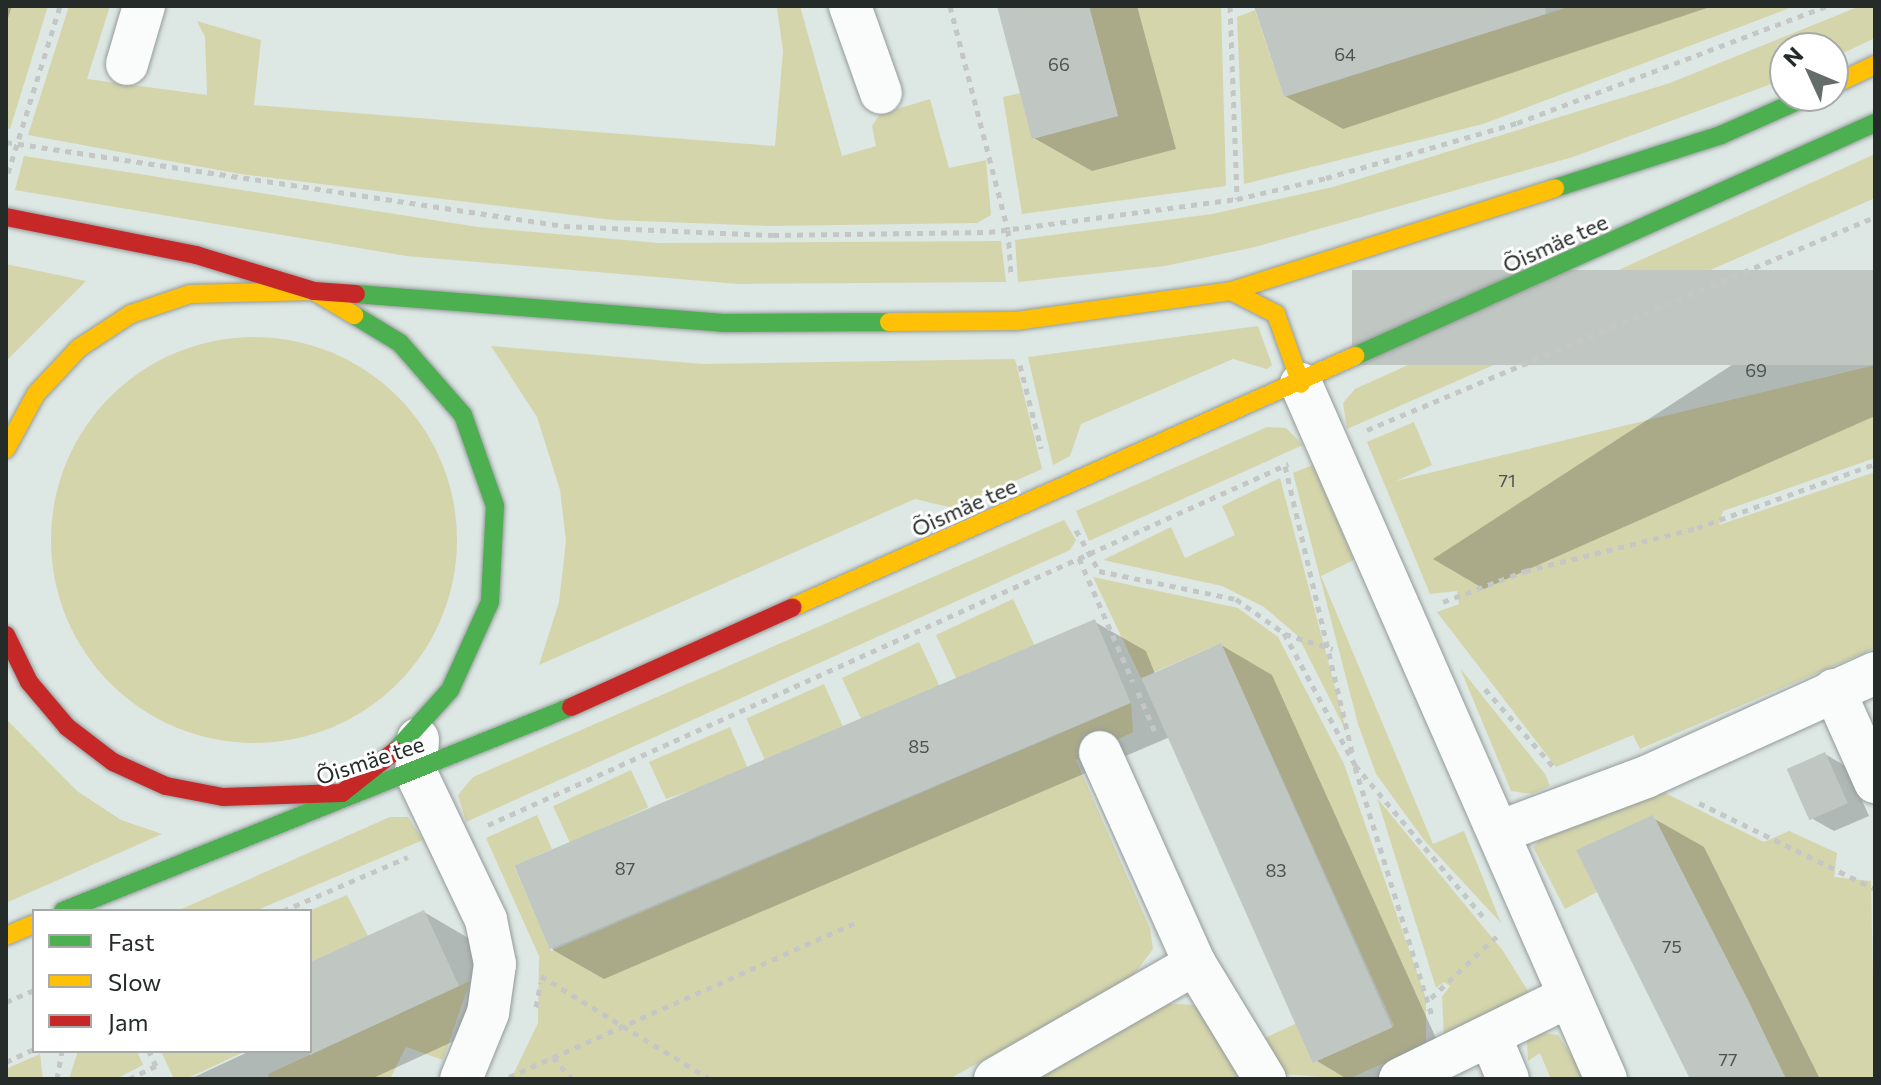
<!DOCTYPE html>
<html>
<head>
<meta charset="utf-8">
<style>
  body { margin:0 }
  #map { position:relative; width:1881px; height:1085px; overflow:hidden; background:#dde7e4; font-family:Commissioner,sans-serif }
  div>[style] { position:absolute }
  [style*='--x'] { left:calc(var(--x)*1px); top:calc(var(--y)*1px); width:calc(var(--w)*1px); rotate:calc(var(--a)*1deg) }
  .green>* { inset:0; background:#d5d5ac; transform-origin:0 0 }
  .round { border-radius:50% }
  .shadow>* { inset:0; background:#0003 }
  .building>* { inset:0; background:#c0c7c3; transform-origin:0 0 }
  .path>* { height:5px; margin-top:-2.5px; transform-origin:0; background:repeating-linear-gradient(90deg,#c4c7c6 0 6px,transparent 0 12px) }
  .roads { filter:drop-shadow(0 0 2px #939b99) drop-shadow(0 0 2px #939b99) }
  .street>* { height:42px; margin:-21px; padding:0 21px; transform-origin:21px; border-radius:21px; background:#fafbfb }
  .fast>* { height:18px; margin:-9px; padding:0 9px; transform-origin:9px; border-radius:9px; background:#4caf50 }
  .slow>* { height:18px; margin:-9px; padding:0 9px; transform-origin:9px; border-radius:9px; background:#ffc107 }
  .jam>* { height:18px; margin:-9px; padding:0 9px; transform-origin:9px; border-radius:9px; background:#c62828 }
  span { translate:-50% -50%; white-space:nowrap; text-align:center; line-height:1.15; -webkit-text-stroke:6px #fff; paint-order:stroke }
  .number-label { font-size:18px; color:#4b524f }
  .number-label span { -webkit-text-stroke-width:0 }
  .street-label { font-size:22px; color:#242b28 }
  .frame { position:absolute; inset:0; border:8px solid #242b28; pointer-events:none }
  .legend { position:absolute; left:32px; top:909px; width:280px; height:144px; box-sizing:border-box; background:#fff; border:2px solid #a7aaa9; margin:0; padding:10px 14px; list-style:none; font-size:24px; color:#242b28 }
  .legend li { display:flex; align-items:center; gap:16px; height:40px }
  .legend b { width:40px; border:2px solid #a7aaa9 }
  .north { position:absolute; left:1769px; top:32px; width:80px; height:80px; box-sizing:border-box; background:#fff; border:2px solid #a7aaa9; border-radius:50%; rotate:314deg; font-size:22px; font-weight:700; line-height:32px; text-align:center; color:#242b28 }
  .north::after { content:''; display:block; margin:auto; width:28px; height:36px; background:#656d6a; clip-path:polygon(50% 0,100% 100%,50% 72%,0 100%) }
</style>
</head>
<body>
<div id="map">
  <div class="green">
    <i style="clip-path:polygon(6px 6px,48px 6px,10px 129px,6px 128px)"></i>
    <i style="clip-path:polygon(69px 6px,110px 6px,87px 79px,207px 95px,205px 37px,197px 21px,261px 40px,254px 105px,775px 146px,783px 51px,777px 8px,767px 6px,800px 6px,842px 156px,876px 146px,872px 126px,880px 114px,930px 99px,949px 168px,986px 160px,991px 215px,977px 223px,769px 226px,613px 220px,240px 174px,28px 135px)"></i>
    <i style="clip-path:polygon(1089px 6px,1221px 6px,1226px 186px,1022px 214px,1003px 97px,1020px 93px,1033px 139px,1118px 116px)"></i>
    <i style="clip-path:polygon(1571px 6px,1795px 6px,1483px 124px,1244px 184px,1237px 17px,1255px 10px,1284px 97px)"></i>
    <i style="clip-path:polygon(1860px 6px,1875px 6px,1875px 38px,1833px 58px,1833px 48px,1785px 48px,1785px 79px,1573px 157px,1255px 247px,1165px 266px,1018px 282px,1015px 240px,1212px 214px,1333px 187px,1670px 83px)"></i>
    <i style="clip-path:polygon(1875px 154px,1875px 198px,1347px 429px,1343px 403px,1355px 389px)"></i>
    <i style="clip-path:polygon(24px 156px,478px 227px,659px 243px,1001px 241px,1006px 282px,738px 284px,406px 256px,15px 190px)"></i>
    <i style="clip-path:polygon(6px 264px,86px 281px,6px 361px)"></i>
    <i style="clip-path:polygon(1258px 326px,1272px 365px,1267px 369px,1233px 359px,1081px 424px,1070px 456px,1053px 465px,1028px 357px)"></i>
    <i class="round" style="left:51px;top:337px;width:406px;height:406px"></i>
    <i style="clip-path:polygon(491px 346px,703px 364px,1015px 359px,1042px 469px,953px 508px,915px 499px,539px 665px,559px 602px,566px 541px,560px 490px,537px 417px)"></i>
    <i style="clip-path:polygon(1875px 365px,1875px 458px,1723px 511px,1719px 525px,1875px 472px,1875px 648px,1640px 749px,1633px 735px,1556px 767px,1437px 612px,1459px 604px,1457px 591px,1430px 594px,1367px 442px,1414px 422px,1432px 465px,1396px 481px)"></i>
    <i style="clip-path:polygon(1267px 427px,1286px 428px,1303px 445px,1089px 541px,1076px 511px)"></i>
    <i style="clip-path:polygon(1313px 465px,1354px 560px,1321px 576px,1433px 844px,1464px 831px,1501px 923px,1424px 840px,1376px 774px,1358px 724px,1293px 473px)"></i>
    <i style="clip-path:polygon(1280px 478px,1347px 733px,1298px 636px,1264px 607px,1222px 586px,1103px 560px,1171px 527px,1185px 558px,1235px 535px,1222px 506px)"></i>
    <i style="clip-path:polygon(1064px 520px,1076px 540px,1070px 550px,466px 822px,458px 795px,473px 777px)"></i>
    <i style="clip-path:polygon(1093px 577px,1238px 608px,1278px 637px,1344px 764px,1426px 998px,1426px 1045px,1348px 1079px,1283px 1074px,1265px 1038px,1297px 1023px,1394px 1026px,1221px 643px,1141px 678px)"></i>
    <i style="left:1013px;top:599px;width:52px;height:85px;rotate:65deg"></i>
    <i style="left:919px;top:642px;width:51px;height:85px;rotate:65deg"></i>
    <i style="clip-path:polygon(1460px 668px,1545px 774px,1550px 786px,1532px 794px,1511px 791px)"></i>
    <i style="left:824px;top:684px;width:49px;height:85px;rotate:66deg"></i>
    <i style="clip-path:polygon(1131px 703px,1133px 732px,1076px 760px,1150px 928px,1153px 949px,1130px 980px,949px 1079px,511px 1079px,538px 1023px,539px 956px,486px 838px,537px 815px,552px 849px,514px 866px,551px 951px)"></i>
    <i style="clip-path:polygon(6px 719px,77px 791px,121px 820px,162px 834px,6px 903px)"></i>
    <i style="clip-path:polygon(730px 727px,749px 771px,666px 799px,649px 762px)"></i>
    <i style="left:631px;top:770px;width:41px;height:86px;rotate:65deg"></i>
    <i style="clip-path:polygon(1655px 788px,1764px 842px,1789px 831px,1837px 853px,1834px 877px,1871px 881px,1875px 1079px,1786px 1079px,1654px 816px,1577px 850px,1597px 892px,1565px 909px,1533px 847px,1547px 833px)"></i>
    <i style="clip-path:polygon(1377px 798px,1503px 951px,1528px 991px,1520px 1012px,1444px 1036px,1442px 997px,1450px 986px,1444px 982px,1436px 988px)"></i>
    <i style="clip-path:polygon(390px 817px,408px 817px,423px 840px,255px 911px,177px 911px)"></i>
    <i style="clip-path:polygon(347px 895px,368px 936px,310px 962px,309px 911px)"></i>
    <i style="clip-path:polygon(470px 981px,443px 1060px,406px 1047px,390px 1079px,270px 1079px,268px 1074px)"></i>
    <i style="clip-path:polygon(1156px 1003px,1196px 1005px,1210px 1016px,1239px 1079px,1033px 1079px,1135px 1023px)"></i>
    <i style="clip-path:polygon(1536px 1032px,1558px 1035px,1587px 1079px,1551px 1079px,1540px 1053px,1528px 1061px,1527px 1040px)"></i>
    <i style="clip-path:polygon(78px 1051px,137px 1051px,143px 1065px,116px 1079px,69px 1079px)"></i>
    <i style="clip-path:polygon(161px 1051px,246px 1051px,186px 1079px,174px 1079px)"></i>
    <i style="clip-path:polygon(40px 1054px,43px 1079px,6px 1079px,6px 1069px)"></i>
  </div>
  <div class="shadow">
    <i style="clip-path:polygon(6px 6px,12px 6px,6px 24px)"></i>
    <i style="clip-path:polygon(999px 6px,1137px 6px,1176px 149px,1092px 171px,1034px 138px)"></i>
    <i style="clip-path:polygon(1275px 6px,1713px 6px,1343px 129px,1285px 96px)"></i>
    <i style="clip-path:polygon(1875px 272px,1875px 416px,1484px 589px,1433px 559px)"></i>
    <i style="clip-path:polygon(1095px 622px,1146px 651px,1155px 674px,1221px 645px,1272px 675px,1444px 1056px,1393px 1079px,1347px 1079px,1317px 1061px,1170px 737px,604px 979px,553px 950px,516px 867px)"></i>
    <i style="clip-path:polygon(1825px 754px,1847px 767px,1869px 816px,1834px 831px,1811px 818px)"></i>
    <i style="clip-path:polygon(1653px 818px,1704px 847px,1820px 1079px,1692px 1079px)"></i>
    <i style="clip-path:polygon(424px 912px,475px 942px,509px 1016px,371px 1079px,190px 1079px,250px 1051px,310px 1051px,310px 964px)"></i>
  </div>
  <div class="building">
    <i style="clip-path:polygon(997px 6px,1089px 6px,1118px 116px,1032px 139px)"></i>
    <i style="clip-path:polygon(1254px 6px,1545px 6px,1546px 14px,1284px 97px)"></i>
    <i style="left:1875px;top:270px;width:95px;height:523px;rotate:90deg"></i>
    <i style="left:1095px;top:619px;width:91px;height:631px;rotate:67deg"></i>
    <i style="left:1221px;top:643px;width:421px;height:87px;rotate:66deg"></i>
    <i style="left:1825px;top:752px;width:56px;height:42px;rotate:66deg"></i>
    <i style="clip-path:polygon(1653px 815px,1748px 1000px,1786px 1079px,1690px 1079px,1576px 850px)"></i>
    <i style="clip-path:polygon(424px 910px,459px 986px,310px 1055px,310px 962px)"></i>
  </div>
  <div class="path">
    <i style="--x:950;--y:6;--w:231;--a:75.5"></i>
    <i style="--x:1008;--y:230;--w:45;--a:86.2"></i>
    <i style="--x:1230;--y:6;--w:193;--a:87.9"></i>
    <i style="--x:6;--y:142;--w:564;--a:8.56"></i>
    <i style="--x:564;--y:226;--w:209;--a:2.5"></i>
    <i style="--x:773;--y:235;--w:216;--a:-0.8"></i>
    <i style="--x:989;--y:232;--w:250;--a:-7.6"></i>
    <i style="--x:1237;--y:199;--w:91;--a:-13.3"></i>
    <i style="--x:1326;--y:178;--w:199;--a:-16.1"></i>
    <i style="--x:1517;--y:123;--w:330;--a:-20.7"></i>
    <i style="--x:8;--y:173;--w:175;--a:-72.7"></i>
    <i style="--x:1020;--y:365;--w:86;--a:75.8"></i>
    <i style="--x:1367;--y:430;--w:551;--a:-22.75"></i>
    <i style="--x:1285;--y:466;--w:299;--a:76.8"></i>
    <i style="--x:1076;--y:530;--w:47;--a:60.7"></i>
    <i style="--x:1099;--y:571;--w:140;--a:11.6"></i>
    <i style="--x:1236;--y:599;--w:59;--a:35.3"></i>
    <i style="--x:1284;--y:633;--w:150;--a:61.7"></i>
    <i style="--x:1355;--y:765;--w:203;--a:49.8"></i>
    <i style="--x:1079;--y:558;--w:135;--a:66.5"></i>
    <i style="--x:1443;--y:602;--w:88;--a:-20.7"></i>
    <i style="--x:1525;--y:571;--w:177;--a:-14"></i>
    <i style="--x:1697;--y:528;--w:189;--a:-19.8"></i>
    <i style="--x:1285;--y:634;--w:50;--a:17.4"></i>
    <i style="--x:1485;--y:689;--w:103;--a:48.6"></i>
    <i style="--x:1138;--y:692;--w:46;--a:66.8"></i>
    <i style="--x:1355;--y:767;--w:261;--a:72.8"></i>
    <i style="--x:1699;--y:803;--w:196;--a:26"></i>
    <i style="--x:488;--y:825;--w:878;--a:-24.29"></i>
    <i style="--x:283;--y:911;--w:136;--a:-23.4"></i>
    <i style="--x:541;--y:976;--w:198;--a:31.4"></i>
    <i style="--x:1431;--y:998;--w:91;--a:-43.2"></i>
    <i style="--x:6;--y:1002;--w:30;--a:-23"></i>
    <i style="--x:536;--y:1007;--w:25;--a:-79"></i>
    <i style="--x:553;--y:1057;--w:29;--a:49"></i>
    <i style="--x:6;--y:1062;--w:31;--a:-25"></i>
    <i style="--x:509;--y:1077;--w:381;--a:-24"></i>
    <i style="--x:57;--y:1079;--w:28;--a:-80"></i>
    <i style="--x:129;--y:1079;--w:30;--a:-26"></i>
    <i style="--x:156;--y:1066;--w:17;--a:-115"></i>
  </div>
  <div class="roads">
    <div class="street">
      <i style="--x:850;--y:6;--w:92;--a:70.4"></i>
      <i style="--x:127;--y:64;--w:60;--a:-73.7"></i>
      <i style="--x:1301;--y:384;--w:759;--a:66.31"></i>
      <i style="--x:1834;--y:690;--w:101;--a:66"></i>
      <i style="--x:418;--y:739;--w:34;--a:93"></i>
      <i style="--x:416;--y:773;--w:163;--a:64.5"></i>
      <i style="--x:486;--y:920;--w:45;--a:78.4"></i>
      <i style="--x:495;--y:964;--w:49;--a:98.1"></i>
      <i style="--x:488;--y:1013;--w:71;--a:112.2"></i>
      <i style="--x:1100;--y:752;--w:232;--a:65.9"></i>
      <i style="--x:1195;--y:964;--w:135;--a:58.7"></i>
      <i style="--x:1499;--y:832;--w:157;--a:-20.5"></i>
      <i style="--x:1646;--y:777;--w:252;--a:-24.4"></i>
      <i style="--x:1491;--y:1038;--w:44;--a:67.5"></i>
      <i style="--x:995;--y:1079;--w:231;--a:-29.9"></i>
      <i style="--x:1400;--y:1079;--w:184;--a:-26.1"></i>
    </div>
    <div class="fast">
      <i style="--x:1555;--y:188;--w:174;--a:-17.7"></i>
      <i style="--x:1721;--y:135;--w:96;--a:-23.9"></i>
      <i style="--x:356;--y:294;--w:368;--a:4.5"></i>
      <i style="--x:723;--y:323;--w:166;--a:-0.3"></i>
      <i style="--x:354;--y:315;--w:54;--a:31.3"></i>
      <i style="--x:400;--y:343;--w:96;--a:48.8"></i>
      <i style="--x:463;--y:415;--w:96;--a:70.6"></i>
      <i style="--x:495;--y:506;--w:96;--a:93"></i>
      <i style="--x:490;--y:602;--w:97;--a:114.4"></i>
      <i style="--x:450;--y:690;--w:82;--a:132"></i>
      <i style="--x:1355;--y:356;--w:570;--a:-24.14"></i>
      <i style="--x:63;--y:911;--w:547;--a:-21.88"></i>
    </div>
    <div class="slow">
      <i style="--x:1833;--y:85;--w:47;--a:-25.5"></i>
      <i style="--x:1231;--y:291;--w:51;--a:27.1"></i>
      <i style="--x:1276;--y:314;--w:74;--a:70.3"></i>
      <i style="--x:889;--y:322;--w:127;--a:-0.5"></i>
      <i style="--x:1016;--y:321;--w:217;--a:-7.9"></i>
      <i style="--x:1231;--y:291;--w:340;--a:-17.6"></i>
      <i style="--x:6;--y:449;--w:63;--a:-61.4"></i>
      <i style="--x:36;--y:394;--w:63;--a:-46.9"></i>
      <i style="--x:79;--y:348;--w:62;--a:-33.2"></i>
      <i style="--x:131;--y:314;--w:62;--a:-18.7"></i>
      <i style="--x:190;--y:294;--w:124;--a:-1.4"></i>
      <i style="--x:314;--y:291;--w:47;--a:31"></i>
      <i style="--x:793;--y:607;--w:616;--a:-24.07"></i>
      <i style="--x:6;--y:936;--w:30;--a:-23"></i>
    </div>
    <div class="jam">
      <i style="--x:6;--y:217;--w:194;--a:11.3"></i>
      <i style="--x:196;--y:255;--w:123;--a:17"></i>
      <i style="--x:314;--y:291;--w:42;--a:4.1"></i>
      <i style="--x:6;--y:635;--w:52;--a:63.9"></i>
      <i style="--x:29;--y:682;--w:59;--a:49.8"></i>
      <i style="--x:67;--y:727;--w:58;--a:37.3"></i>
      <i style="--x:113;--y:762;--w:58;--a:24.4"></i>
      <i style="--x:166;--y:786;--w:58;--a:10.9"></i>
      <i style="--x:223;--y:797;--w:119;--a:-1.9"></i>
      <i style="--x:342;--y:793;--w:68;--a:-38.4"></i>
      <i style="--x:571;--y:707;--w:243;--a:-24.2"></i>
    </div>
  </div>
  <div class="number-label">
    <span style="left:1345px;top:54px">64</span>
    <span style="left:1059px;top:64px">66</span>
    <span style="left:1756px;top:370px">69</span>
    <span style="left:1507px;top:480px">71</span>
    <span style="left:919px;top:746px">85</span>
    <span style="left:625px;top:868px">87</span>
    <span style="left:1276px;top:870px">83</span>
    <span style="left:1672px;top:946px">75</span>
    <span style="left:1728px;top:1059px">77</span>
  </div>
  <div class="street-label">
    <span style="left:1555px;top:243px;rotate:-24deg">Õismäe tee</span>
    <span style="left:964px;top:507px;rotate:-24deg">Õismäe tee</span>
    <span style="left:370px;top:760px;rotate:-18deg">Õismäe tee</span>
  </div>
  <div class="frame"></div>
  <ul class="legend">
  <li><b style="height:10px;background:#4caf50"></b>Fast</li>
  <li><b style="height:10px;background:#ffc107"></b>Slow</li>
  <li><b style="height:10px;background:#c62828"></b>Jam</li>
  </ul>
  <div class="north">N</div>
</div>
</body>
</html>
